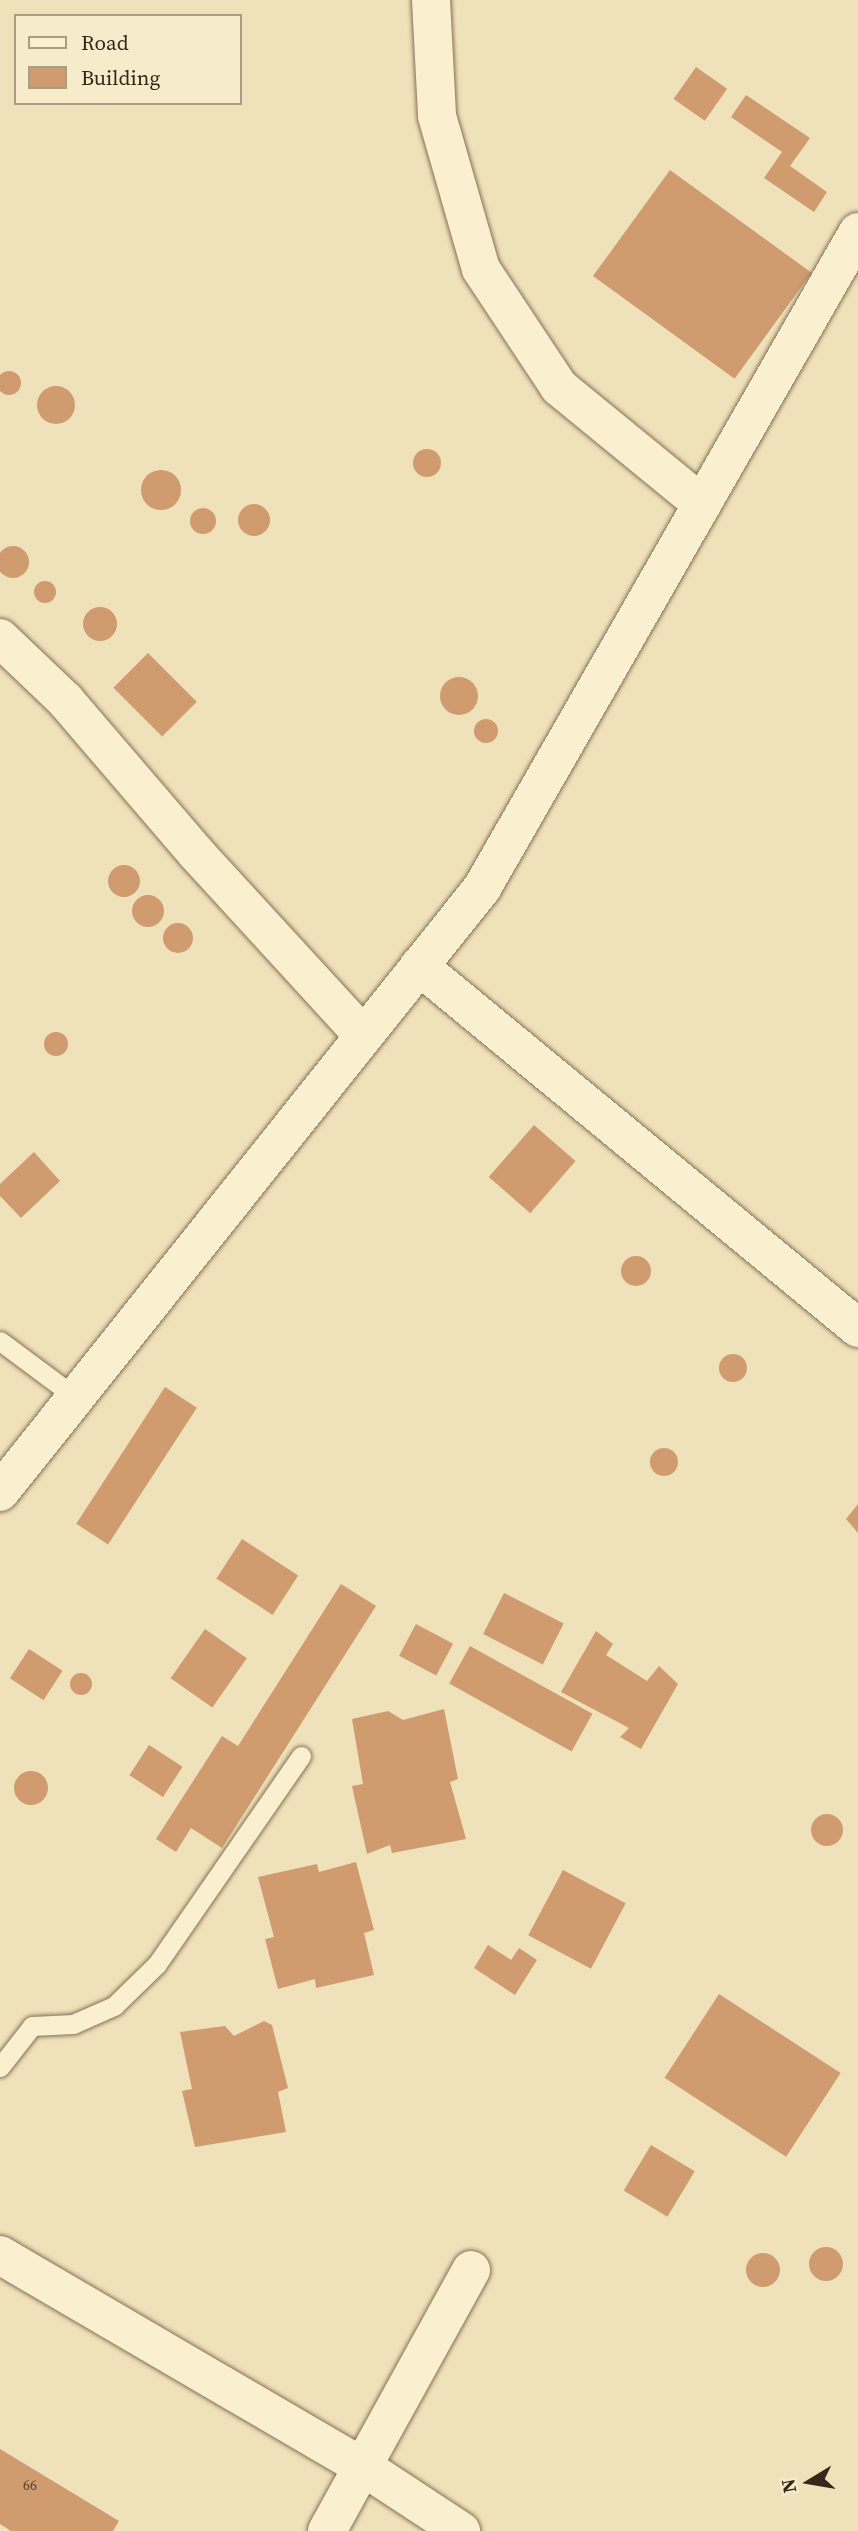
<!DOCTYPE html>
<html>
<head>
<meta charset="utf-8">
<style>
  body { margin:0 }
  #map { position:relative; width:858px; height:2531px; overflow:hidden; background:#efe2bb; font-family:"Source Serif 4",serif }
  div>[style] { position:absolute }
  [style*='--x'] { left:calc(var(--x)*1px); top:calc(var(--y)*1px); width:calc(var(--w)*1px); rotate:calc(var(--a)*1deg) }
  .building>* { inset:0; background:#cf9b6f; transform-origin:0 0 }
  .round { border-radius:50% }
  .roads { filter:drop-shadow(0 0 2px #877155) drop-shadow(0 0 2px #877155) }
  .lane>* { height:19px; margin:-9.5px; padding:0 9.5px; transform-origin:9.5px; border-radius:9.5px; background:#faefce }
  .street>* { height:38px; margin:-19px; padding:0 19px; transform-origin:19px; border-radius:19px; background:#faefce }
  .secondary>* { height:38px; margin:-19px; padding:0 19px; transform-origin:19px; border-radius:19px; background:#faefce }
  span { translate:-50% -50%; white-space:nowrap; text-align:center; line-height:1.15; -webkit-text-stroke:5px #f6eccb; paint-order:stroke }
  .number-label { font-size:14px; color:#5c452f }
  .number-label span { -webkit-text-stroke-width:0 }
  .legend { position:absolute; left:14px; top:14px; width:228px; height:91px; box-sizing:border-box; background:#f6eccb; border:2px solid #a99e84; margin:0; padding:9px 12px; list-style:none; font-size:21px; color:#35281a }
  .legend li { display:flex; align-items:center; gap:14px; height:35px }
  .legend b { width:35px; border:2px solid #a99e84 }
  .north { position:absolute; left:774px; top:2447px; width:70px; height:70px; -webkit-text-stroke:5px #f6eccb; paint-order:stroke; rotate:259deg; font-size:19px; font-weight:700; line-height:28px; text-align:center; color:#35281a }
  .north::after { content:''; display:block; margin:auto; width:24px; height:32px; background:#35281a; clip-path:polygon(50% 0,100% 100%,50% 72%,0 100%) }
</style>
</head>
<body>
<div id="map">
  <div class="building">
    <i style="left:696px;top:67px;width:38px;height:39px;rotate:35deg"></i>
    <i style="clip-path:polygon(746px 95px,810px 138px,790px 166px,827px 192px,814px 212px,764px 178px,782px 152px,731px 117px)"></i>
    <i style="left:670px;top:170px;width:175px;height:131px;rotate:36deg"></i>
    <i class="round" style="left:-3px;top:371px;width:24px;height:24px"></i>
    <i class="round" style="left:37px;top:386px;width:38px;height:38px"></i>
    <i class="round" style="left:413px;top:449px;width:28px;height:28px"></i>
    <i class="round" style="left:141px;top:470px;width:40px;height:40px"></i>
    <i class="round" style="left:238px;top:504px;width:32px;height:32px"></i>
    <i class="round" style="left:190px;top:508px;width:26px;height:26px"></i>
    <i class="round" style="left:-3px;top:546px;width:32px;height:32px"></i>
    <i class="round" style="left:34px;top:581px;width:22px;height:22px"></i>
    <i class="round" style="left:83px;top:607px;width:34px;height:34px"></i>
    <i style="left:148px;top:653px;width:69px;height:49px;rotate:45deg"></i>
    <i class="round" style="left:440px;top:677px;width:38px;height:38px"></i>
    <i class="round" style="left:474px;top:719px;width:24px;height:24px"></i>
    <i class="round" style="left:108px;top:865px;width:32px;height:32px"></i>
    <i class="round" style="left:132px;top:895px;width:32px;height:32px"></i>
    <i class="round" style="left:163px;top:923px;width:30px;height:30px"></i>
    <i class="round" style="left:44px;top:1032px;width:24px;height:24px"></i>
    <i style="left:534px;top:1125px;width:55px;height:69px;rotate:41deg"></i>
    <i style="clip-path:polygon(34px 1152px,60px 1181px,21px 1218px,0 1196px,0 1184px)"></i>
    <i class="round" style="left:621px;top:1256px;width:30px;height:30px"></i>
    <i class="round" style="left:719px;top:1354px;width:28px;height:28px"></i>
    <i style="left:165px;top:1387px;width:38px;height:163px;rotate:33deg"></i>
    <i class="round" style="left:650px;top:1448px;width:28px;height:28px"></i>
    <i style="clip-path:polygon(858px 1504px,858px 1533px,846px 1519px)"></i>
    <i style="left:242px;top:1539px;width:67px;height:47px;rotate:33deg"></i>
    <i style="clip-path:polygon(341px 1584px,376px 1606px,222px 1848px,191px 1828px,176px 1852px,156px 1839px,222px 1736px,238px 1746px)"></i>
    <i style="left:504px;top:1593px;width:67px;height:46px;rotate:27deg"></i>
    <i style="left:416px;top:1624px;width:42px;height:36px;rotate:28deg"></i>
    <i style="left:205px;top:1629px;width:51px;height:60px;rotate:35deg"></i>
    <i style="clip-path:polygon(596px 1631px,613px 1644px,606px 1655px,647px 1681px,659px 1666px,678px 1684px,641px 1749px,620px 1737px,629px 1728px,561px 1692px)"></i>
    <i style="left:470px;top:1646px;width:140px;height:43px;rotate:29deg"></i>
    <i style="left:29px;top:1649px;width:40px;height:35px;rotate:33deg"></i>
    <i class="round" style="left:70px;top:1673px;width:22px;height:22px"></i>
    <i style="clip-path:polygon(444px 1709px,458px 1779px,450px 1782px,466px 1839px,392px 1853px,390px 1845px,367px 1854px,352px 1786px,363px 1784px,352px 1719px,388px 1711px,403px 1720px)"></i>
    <i style="left:149px;top:1745px;width:40px;height:36px;rotate:33deg"></i>
    <i class="round" style="left:14px;top:1771px;width:34px;height:34px"></i>
    <i class="round" style="left:811px;top:1814px;width:32px;height:32px"></i>
    <i style="clip-path:polygon(356px 1862px,374px 1930px,364px 1933px,374px 1975px,316px 1988px,315px 1979px,278px 1989px,265px 1939px,274px 1937px,258px 1877px,317px 1864px,319px 1872px)"></i>
    <i style="left:563px;top:1870px;width:71px;height:74px;rotate:28deg"></i>
    <i style="clip-path:polygon(488px 1945px,511px 1960px,519px 1948px,537px 1960px,515px 1995px,474px 1968px)"></i>
    <i style="left:719px;top:1994px;width:145px;height:100px;rotate:33deg"></i>
    <i style="clip-path:polygon(264px 2021px,272px 2025px,288px 2088px,278px 2092px,286px 2132px,195px 2147px,182px 2091px,192px 2089px,180px 2032px,225px 2026px,234px 2036px)"></i>
    <i style="left:651px;top:2145px;width:51px;height:53px;rotate:31deg"></i>
    <i class="round" style="left:809px;top:2247px;width:34px;height:34px"></i>
    <i class="round" style="left:746px;top:2253px;width:34px;height:34px"></i>
    <i style="clip-path:polygon(0 2449px,119px 2521px,113px 2531px,11px 2531px,0 2524px)"></i>
  </div>
  <div class="roads">
    <div class="lane">
      <i style="--x:0;--y:1341;--w:92;--a:36.6"></i>
      <i style="--x:0;--y:2067;--w:52;--a:-52"></i>
      <i style="--x:32;--y:2026;--w:41;--a:-2.8"></i>
      <i style="--x:73;--y:2024;--w:45;--a:-23.7"></i>
      <i style="--x:114;--y:2006;--w:60;--a:-44.3"></i>
      <i style="--x:157;--y:1964;--w:253;--a:-55.3"></i>
    </div>
    <div class="street">
      <i style="--x:431;--y:0;--w:116;--a:87"></i>
      <i style="--x:437;--y:116;--w:159;--a:74"></i>
      <i style="--x:481;--y:269;--w:141;--a:56.5"></i>
      <i style="--x:559;--y:387;--w:185;--a:39.3"></i>
      <i style="--x:0;--y:638;--w:90;--a:43.6"></i>
      <i style="--x:65;--y:700;--w:201;--a:49.4"></i>
      <i style="--x:196;--y:853;--w:247;--a:47.5"></i>
      <i style="--x:419;--y:966;--w:569;--a:39.51"></i>
      <i style="--x:0;--y:1492;--w:773;--a:-51.41"></i>
      <i style="--x:482;--y:888;--w:756;--a:-60.18"></i>
      <i style="--x:327;--y:2531;--w:298;--a:-61.1"></i>
    </div>
    <div class="secondary">
      <i style="--x:0;--y:2255;--w:423;--a:30.3"></i>
      <i style="--x:365;--y:2468;--w:115;--a:33.3"></i>
    </div>
  </div>
  <div class="number-label">
    <span style="left:30px;top:2485px">66</span>
  </div>
  <ul class="legend">
  <li><b style="height:9px;background:#faefce"></b>Road</li>
  <li><b style="height:19px;background:#cf9b6f"></b>Building</li>
  </ul>
  <div class="north">N</div>
</div>
</body>
</html>
